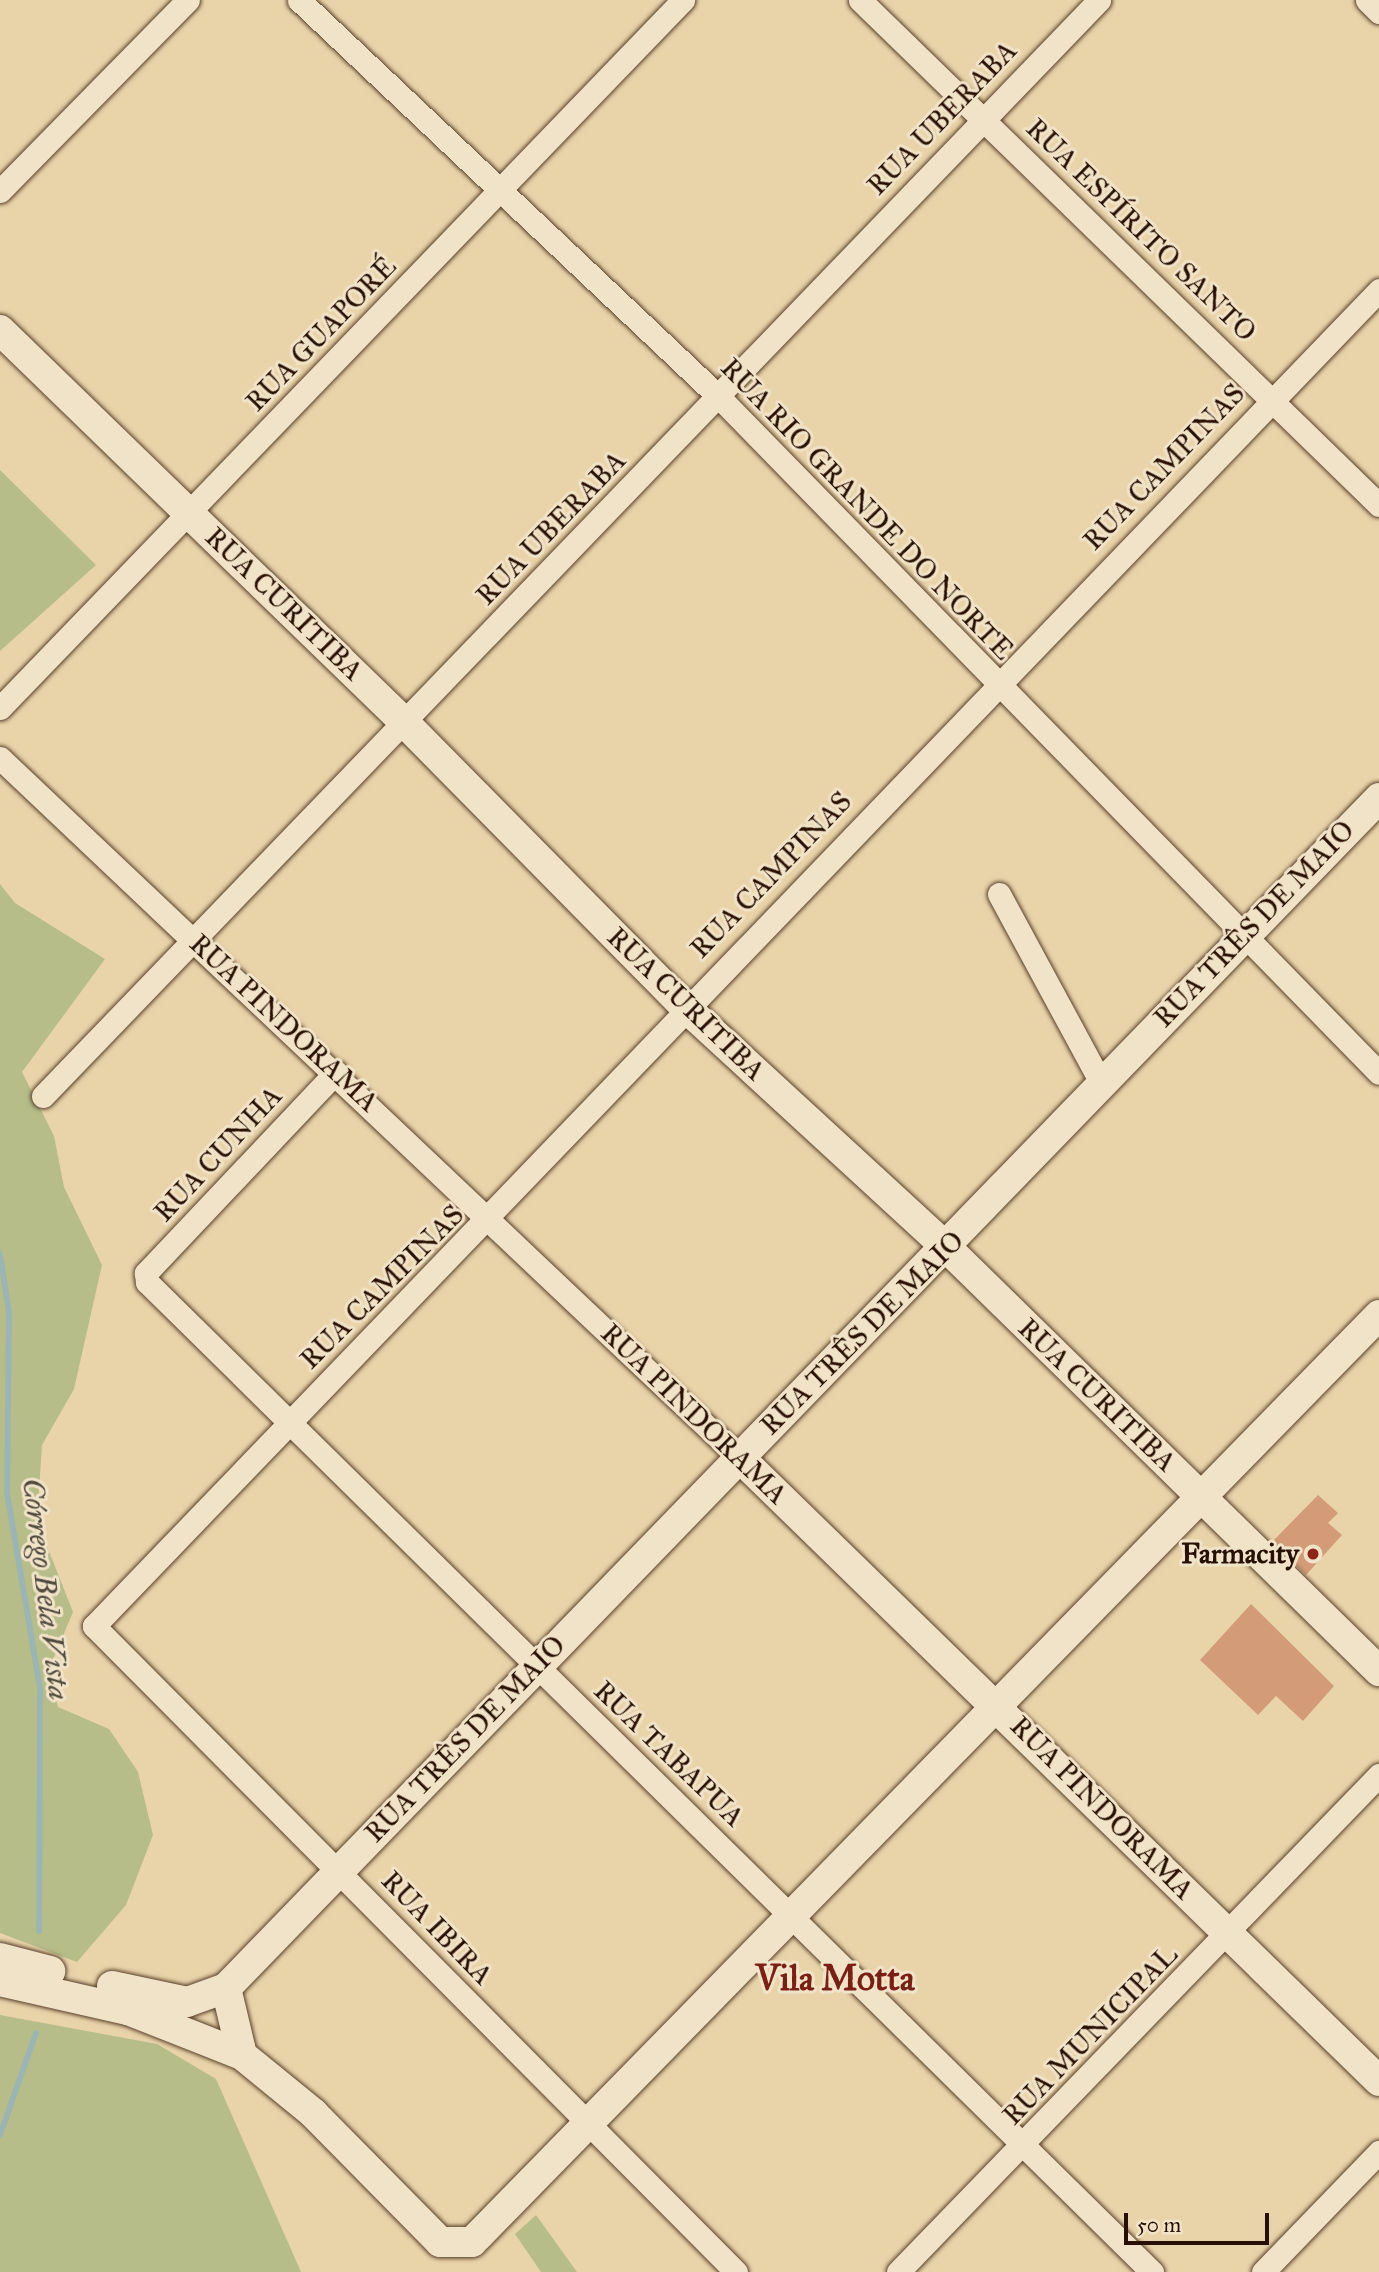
<!DOCTYPE html>
<html>
<head>
<meta charset="utf-8">
<style>
  body { margin:0 }
  #map { position:relative; width:1379px; height:2272px; overflow:hidden; background:#e9d4aa; font-family:"IM FELL Great Primer",serif }
  div>[style] { position:absolute }
  [style*='--x'] { left:calc(var(--x)*1px); top:calc(var(--y)*1px); width:calc(var(--w)*1px); rotate:calc(var(--a)*1deg) }
  .green>* { inset:0; background:#b6bd89 }
  .stream>* { height:6px; margin:-3px; padding:0 3px; transform-origin:3px; border-radius:3px; background:#9bb6b2 }
  .building>* { inset:0; background:#d39b77 }
  .roads { filter:drop-shadow(0 0 2px #58412a) drop-shadow(0 0 2px #58412a) }
  .minor>* { height:23px; margin:-11.5px; padding:0 11.5px; transform-origin:11.5px; border-radius:11.5px; background:#f1e3c8 }
  .tertiary>* { height:30px; margin:-15px; padding:0 15px; transform-origin:15px; border-radius:15px; background:#f1e3c8 }
  .dots>* { width:19px; height:19px; translate:-50% -50%; box-sizing:border-box; border:4px solid #f1e3c8; border-radius:50% }
  span { translate:-50% -50%; white-space:nowrap; text-align:center; line-height:1.15; -webkit-text-stroke:6px #f1e3c8; paint-order:stroke }
  .street-label { font-size:28px; color:#281000 }
  .poi-label { font-size:28px; color:#281000; font-weight:700 }
  .right { translate:-100% -50%; text-align:right }
  .water-label { font-size:30px; color:#504a3e; font-style:italic }
  .district-label { font-size:35px; color:#7a1f14; font-weight:700 }
  .scale { position:absolute; left:1124px; top:2213px; width:145px; height:32px; box-sizing:border-box; border:4px solid #281000; border-top:0; padding-left:9px; font-size:21px; line-height:24px; white-space:nowrap; color:#281000; -webkit-text-stroke:5px #f1e3c8; paint-order:stroke }
</style>
</head>
<body>
<div id="map">
  <div class="green">
    <i style="clip-path:polygon(0 470px,96px 565px,0 651px)"></i>
    <i style="clip-path:polygon(0 884px,15px 903px,105px 959px,22px 1072px,54px 1136px,64px 1187px,102px 1265px,74px 1389px,42px 1445px,37px 1521px,73px 1612px,49px 1669px,58px 1707px,109px 1729px,138px 1772px,153px 1835px,126px 1905px,77px 1962px,0 1933px)"></i>
    <i style="clip-path:polygon(0 2015px,157px 2044px,216px 2079px,301px 2272px,0 2272px)"></i>
    <i style="clip-path:polygon(536px 2215px,577px 2272px,541px 2272px,515px 2234px)"></i>
  </div>
  <div class="stream">
    <i style="--x:0;--y:1254;--w:60;--a:81.3"></i>
    <i style="--x:9;--y:1313;--w:180;--a:90.6"></i>
    <i style="--x:7;--y:1493;--w:198;--a:80.4"></i>
    <i style="--x:40;--y:1688;--w:243;--a:90.2"></i>
    <i style="--x:0;--y:2135;--w:108;--a:-70.6"></i>
  </div>
  <div class="building">
    <i style="clip-path:polygon(1318px 1495px,1338px 1513px,1328px 1523px,1342px 1535px,1306px 1575px,1272px 1542px)"></i>
    <i style="clip-path:polygon(1251px 1604px,1334px 1686px,1303px 1721px,1276px 1696px,1258px 1715px,1200px 1660px)"></i>
  </div>
  <div class="roads">
    <div class="minor">
      <i style="--x:299;--y:0;--w:579;--a:43.39"></i>
      <i style="--x:720;--y:398;--w:943;--a:45.69"></i>
      <i style="--x:860;--y:0;--w:724;--a:44.22"></i>
      <i style="--x:1367;--y:0;--w:17;--a:45"></i>
      <i style="--x:0;--y:191;--w:268;--a:-45.5"></i>
      <i style="--x:0;--y:708;--w:984;--a:-46.03"></i>
      <i style="--x:0;--y:758;--w:1017;--a:43.41"></i>
      <i style="--x:999;--y:894;--w:213;--a:61.6"></i>
      <i style="--x:336;--y:1072;--w:277;--a:133.4"></i>
      <i style="--x:146;--y:1273;--w:9;--a:84"></i>
      <i style="--x:147;--y:1282;--w:1411;--a:44.57"></i>
      <i style="--x:43;--y:1096;--w:1522;--a:-46.06"></i>
      <i style="--x:736;--y:2272;--w:911;--a:-134.82"></i>
      <i style="--x:94;--y:1626;--w:1854;--a:-46.11"></i>
      <i style="--x:898;--y:2272;--w:692;--a:-45.94"></i>
      <i style="--x:1263;--y:2272;--w:167;--a:-46"></i>
    </div>
    <div class="tertiary">
      <i style="--x:0;--y:330;--w:562;--a:44.13"></i>
      <i style="--x:403;--y:721;--w:402;--a:45.4"></i>
      <i style="--x:685;--y:1007;--w:356;--a:42.6"></i>
      <i style="--x:947;--y:1248;--w:605;--a:44.4"></i>
      <i style="--x:739;--y:1457;--w:894;--a:44.27"></i>
      <i style="--x:0;--y:1958;--w:52;--a:14.6"></i>
      <i style="--x:0;--y:1981;--w:131;--a:12.8"></i>
      <i style="--x:128;--y:2010;--w:123;--a:21.5"></i>
      <i style="--x:242;--y:2055;--w:92;--a:39.2"></i>
      <i style="--x:313;--y:2113;--w:181;--a:45.4"></i>
      <i style="--x:440;--y:2242;--w:32;--a:0"></i>
      <i style="--x:472;--y:2242;--w:1297;--a:-45.62"></i>
      <i style="--x:112;--y:1986;--w:77;--a:12"></i>
      <i style="--x:187;--y:2002;--w:41;--a:-19.7"></i>
      <i style="--x:242;--y:2055;--w:69;--a:-103.4"></i>
      <i style="--x:226;--y:1988;--w:1657;--a:-45.9"></i>
    </div>
  </div>
  <div class="dots">
    <i style="left:1313px;top:1554px;background:#8f2418"></i>
  </div>
  <div class="street-label">
    <span style="left:942px;top:118px;rotate:-46deg">RUA UBERABA</span>
    <span style="left:1141px;top:230px;rotate:44deg">RUA ESPÍRITO SANTO</span>
    <span style="left:321px;top:334px;rotate:-46deg">RUA GUAPORÉ</span>
    <span style="left:1164px;top:467px;rotate:-46deg">RUA CAMPINAS</span>
    <span style="left:867px;top:509px;rotate:46deg">RUA RIO GRANDE DO NORTE</span>
    <span style="left:551px;top:528px;rotate:-46deg">RUA UBERABA</span>
    <span style="left:284px;top:604px;rotate:44deg">RUA CURITIBA</span>
    <span style="left:771px;top:875px;rotate:-46deg">RUA CAMPINAS</span>
    <span style="left:1254px;top:924px;rotate:-46deg">RUA TRÊS DE MAIO</span>
    <span style="left:686px;top:1004px;rotate:44deg">RUA CURITIBA</span>
    <span style="left:284px;top:1023px;rotate:43deg">RUA PINDORAMA</span>
    <span style="left:218px;top:1154px;rotate:-47deg">RUA CUNHA</span>
    <span style="left:382px;top:1287px;rotate:-45deg">RUA CAMPINAS</span>
    <span style="left:862px;top:1333px;rotate:-45deg">RUA TRÊS DE MAIO</span>
    <span style="left:1097px;top:1395px;rotate:44deg">RUA CURITIBA</span>
    <span style="left:694px;top:1414px;rotate:44deg">RUA PINDORAMA</span>
    <span style="left:465px;top:1739px;rotate:-46deg">RUA TRÊS DE MAIO</span>
    <span style="left:669px;top:1754px;rotate:44deg">RUA TABAPUA</span>
    <span style="left:1102px;top:1808px;rotate:45deg">RUA PINDORAMA</span>
    <span style="left:437px;top:1928px;rotate:46deg">RUA IBIRA</span>
    <span style="left:1090px;top:2035px;rotate:-46deg">RUA MUNICIPAL</span>
  </div>
  <div class="poi-label">
    <span class="right" style="left:1299px;top:1554px">Farmacity</span>
  </div>
  <div class="water-label">
    <span style="left:46px;top:1589px;rotate:83deg">Córrego Bela Vista</span>
  </div>
  <div class="district-label">
    <span style="left:835px;top:1979px">Vila Motta</span>
  </div>
  <div class="scale">50 m</div>
</div>
</body>
</html>
